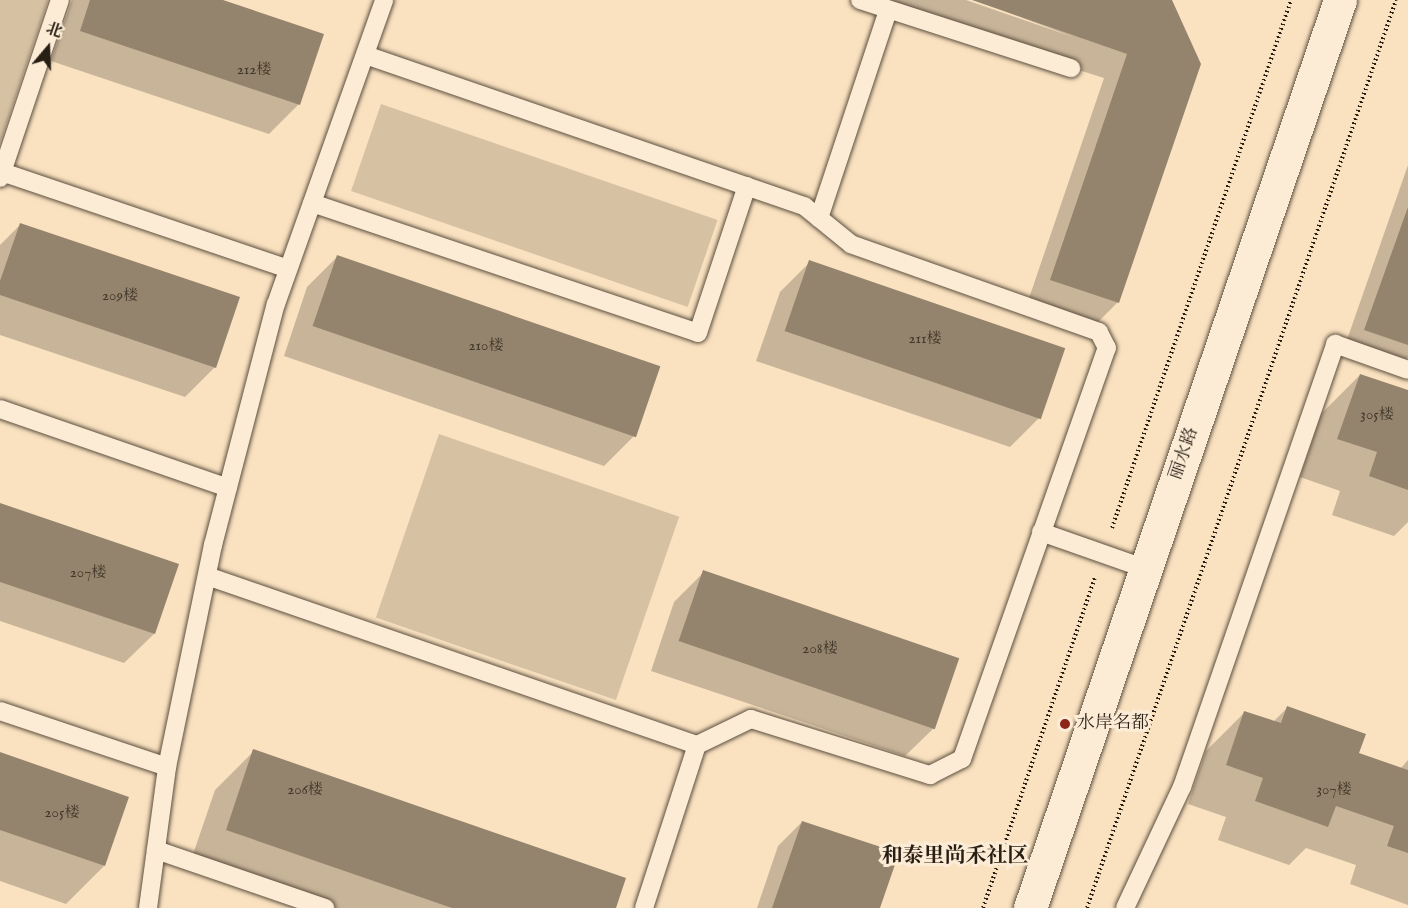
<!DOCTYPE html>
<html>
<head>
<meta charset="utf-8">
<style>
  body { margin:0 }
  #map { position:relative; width:1408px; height:908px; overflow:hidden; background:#fae2c0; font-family:"IM FELL English","Noto Serif SC",serif }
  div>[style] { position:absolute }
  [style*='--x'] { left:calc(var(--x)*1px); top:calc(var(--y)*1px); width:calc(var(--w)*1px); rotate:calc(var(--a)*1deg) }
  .green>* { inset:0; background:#d6c1a3; transform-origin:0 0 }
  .shadow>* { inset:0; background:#0003 }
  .building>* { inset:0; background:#95846d; transform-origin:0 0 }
  .path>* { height:4px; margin-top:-2px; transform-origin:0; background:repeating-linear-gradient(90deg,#271e14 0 1.5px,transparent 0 4.5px) }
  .roads { filter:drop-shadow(0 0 2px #5c4f3f) drop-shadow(0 0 2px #5c4f3f) }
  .lane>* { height:18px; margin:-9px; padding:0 9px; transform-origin:9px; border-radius:9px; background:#fcecd6 }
  .secondary>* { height:33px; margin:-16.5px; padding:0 16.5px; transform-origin:16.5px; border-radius:16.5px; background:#fcecd6 }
  .dots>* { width:16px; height:16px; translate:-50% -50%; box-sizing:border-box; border:3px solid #fcecd6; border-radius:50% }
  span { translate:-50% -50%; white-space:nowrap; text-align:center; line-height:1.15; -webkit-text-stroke:6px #fcecd6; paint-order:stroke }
  .number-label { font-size:15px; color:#42382a }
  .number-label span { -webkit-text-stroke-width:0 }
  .street-label { font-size:18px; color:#271e14 }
  .poi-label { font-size:18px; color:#271e14 }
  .left { translate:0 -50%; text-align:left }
  .quarter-label { font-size:21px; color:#271e14; font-weight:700 }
  .north { position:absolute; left:18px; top:18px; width:60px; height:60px; -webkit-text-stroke:4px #fcecd6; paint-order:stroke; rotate:19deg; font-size:16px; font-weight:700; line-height:24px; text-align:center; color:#271e14 }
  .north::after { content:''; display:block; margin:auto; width:21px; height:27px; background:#271e14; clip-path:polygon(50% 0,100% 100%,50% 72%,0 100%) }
</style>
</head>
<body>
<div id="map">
  <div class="green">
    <i style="clip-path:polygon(0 0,48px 0,0 143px)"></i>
    <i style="left:381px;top:104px;width:356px;height:92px;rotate:19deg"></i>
    <i style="left:439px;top:434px;width:254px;height:194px;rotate:19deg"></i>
  </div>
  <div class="shadow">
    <i style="clip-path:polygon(72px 0,218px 0,299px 104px,269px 134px,51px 61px)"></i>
    <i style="clip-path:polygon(854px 0,966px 0,1073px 37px,975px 0,1170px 0,1118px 302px,1094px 326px,1027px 304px,1104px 78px)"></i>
    <i style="clip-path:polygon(1408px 165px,1408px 357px,1393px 372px,1342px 354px)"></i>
    <i style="clip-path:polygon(20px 225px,215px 367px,185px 397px,0 335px,0 245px)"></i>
    <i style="clip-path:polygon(337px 257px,634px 436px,604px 466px,284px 356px,307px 287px)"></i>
    <i style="clip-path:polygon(810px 262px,1040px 417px,1010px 447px,756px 361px,780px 292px)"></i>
    <i style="clip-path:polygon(1360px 375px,1408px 392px,1408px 522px,1394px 536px,1332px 515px,1340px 491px,1300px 477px,1321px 414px)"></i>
    <i style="clip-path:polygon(0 504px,154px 634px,124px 663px,0 621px)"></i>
    <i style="clip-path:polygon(704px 572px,935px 727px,905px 756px,651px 671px,674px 602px)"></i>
    <i style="clip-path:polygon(1287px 708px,1357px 754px,1400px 769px,1408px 760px,1408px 905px,1350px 884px,1356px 865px,1306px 848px,1289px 865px,1218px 840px,1226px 817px,1188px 804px,1206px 751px,1245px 712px,1273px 722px)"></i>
    <i style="clip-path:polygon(254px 751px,615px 908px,303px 908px,188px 869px,215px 790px)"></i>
    <i style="clip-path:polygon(0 754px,104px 866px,66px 904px,0 881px)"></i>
    <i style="clip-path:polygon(802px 822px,879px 908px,757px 908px,778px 846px)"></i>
  </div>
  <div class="building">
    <i style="clip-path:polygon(90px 0,223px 0,324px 34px,300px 105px,80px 31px)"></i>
    <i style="clip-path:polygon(972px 0,1172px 0,1201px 64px,1119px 303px,1050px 280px,1127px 54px)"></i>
    <i style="clip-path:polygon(1408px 207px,1408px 345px,1364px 330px)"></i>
    <i style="clip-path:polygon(20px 223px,240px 297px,216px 368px,0 295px,0 281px)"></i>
    <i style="left:337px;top:255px;width:342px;height:75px;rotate:19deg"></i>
    <i style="left:809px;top:260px;width:271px;height:75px;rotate:19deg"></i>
    <i style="clip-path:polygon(1360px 374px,1408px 390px,1408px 490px,1369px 476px,1377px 452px,1337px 439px)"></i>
    <i style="clip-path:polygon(0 503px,179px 564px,155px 634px,0 582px)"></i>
    <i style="left:703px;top:570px;width:271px;height:75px;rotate:19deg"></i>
    <i style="clip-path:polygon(1287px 706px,1366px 734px,1359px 753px,1408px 770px,1408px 853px,1387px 846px,1394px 826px,1336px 806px,1328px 827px,1255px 801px,1263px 778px,1226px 765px,1244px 711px,1281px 723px)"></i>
    <i style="clip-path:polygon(253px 749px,626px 878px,616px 908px,452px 908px,226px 830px)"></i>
    <i style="clip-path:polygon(0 752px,129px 797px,105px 866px,0 830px)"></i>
    <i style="clip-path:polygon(802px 821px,899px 853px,880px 908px,772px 908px)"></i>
  </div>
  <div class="path">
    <i style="--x:1112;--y:528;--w:558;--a:-71.27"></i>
    <i style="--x:983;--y:908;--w:349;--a:-71.3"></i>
    <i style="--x:1087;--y:908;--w:959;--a:-71.21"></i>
  </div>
  <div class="roads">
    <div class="lane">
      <i style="--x:860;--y:0;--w:222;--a:17.9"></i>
      <i style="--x:2;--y:172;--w:302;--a:18.7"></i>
      <i style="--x:0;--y:178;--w:188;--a:-71.4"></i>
      <i style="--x:312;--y:203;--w:407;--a:18.6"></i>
      <i style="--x:698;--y:333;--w:155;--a:-71.6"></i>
      <i style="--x:819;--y:218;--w:219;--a:-71.6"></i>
      <i style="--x:0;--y:409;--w:241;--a:19.1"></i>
      <i style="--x:1041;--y:532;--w:111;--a:19.4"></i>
      <i style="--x:207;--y:576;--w:518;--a:19.03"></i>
      <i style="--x:697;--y:745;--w:60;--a:-25.7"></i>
      <i style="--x:751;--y:719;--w:188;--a:17.4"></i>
      <i style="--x:930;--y:775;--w:36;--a:-27"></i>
      <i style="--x:962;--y:759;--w:436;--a:-70.6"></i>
      <i style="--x:1107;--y:348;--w:18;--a:-117"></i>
      <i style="--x:1099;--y:332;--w:263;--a:-160.5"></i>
      <i style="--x:851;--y:244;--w:60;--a:-141"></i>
      <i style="--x:804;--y:206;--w:464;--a:-161"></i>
      <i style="--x:0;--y:711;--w:176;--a:18.5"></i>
      <i style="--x:156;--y:850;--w:179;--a:18.9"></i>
      <i style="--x:148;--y:908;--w:142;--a:-82.3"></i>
      <i style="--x:167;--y:767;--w:227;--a:-78.3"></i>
      <i style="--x:213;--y:545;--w:249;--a:-75.4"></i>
      <i style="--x:276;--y:304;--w:323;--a:-70.4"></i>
      <i style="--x:644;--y:908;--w:171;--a:-72"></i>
      <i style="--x:1125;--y:908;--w:134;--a:-64.8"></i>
      <i style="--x:1182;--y:787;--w:469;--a:-70.9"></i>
      <i style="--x:1335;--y:344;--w:77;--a:19.6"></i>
    </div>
    <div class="secondary">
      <i style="--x:1030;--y:908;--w:959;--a:-71.15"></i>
    </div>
  </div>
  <div class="dots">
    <i style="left:1065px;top:724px;background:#8f2418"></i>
  </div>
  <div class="number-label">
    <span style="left:254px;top:70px">212楼</span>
    <span style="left:120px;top:296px">209楼</span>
    <span style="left:925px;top:339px">211楼</span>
    <span style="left:486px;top:346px">210楼</span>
    <span style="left:1377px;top:415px">305楼</span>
    <span style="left:88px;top:573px">207楼</span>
    <span style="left:820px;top:649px">208楼</span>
    <span style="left:305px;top:790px">206楼</span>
    <span style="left:1334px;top:790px">307楼</span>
    <span style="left:62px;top:813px">205楼</span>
  </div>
  <div class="street-label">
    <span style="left:1185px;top:454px;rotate:-71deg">丽水路</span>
  </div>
  <div class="poi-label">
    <span class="left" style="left:1077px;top:724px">水岸名都</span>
  </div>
  <div class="quarter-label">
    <span style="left:955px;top:857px">和泰里尚禾社区</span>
  </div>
  <div class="north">北</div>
</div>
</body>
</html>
